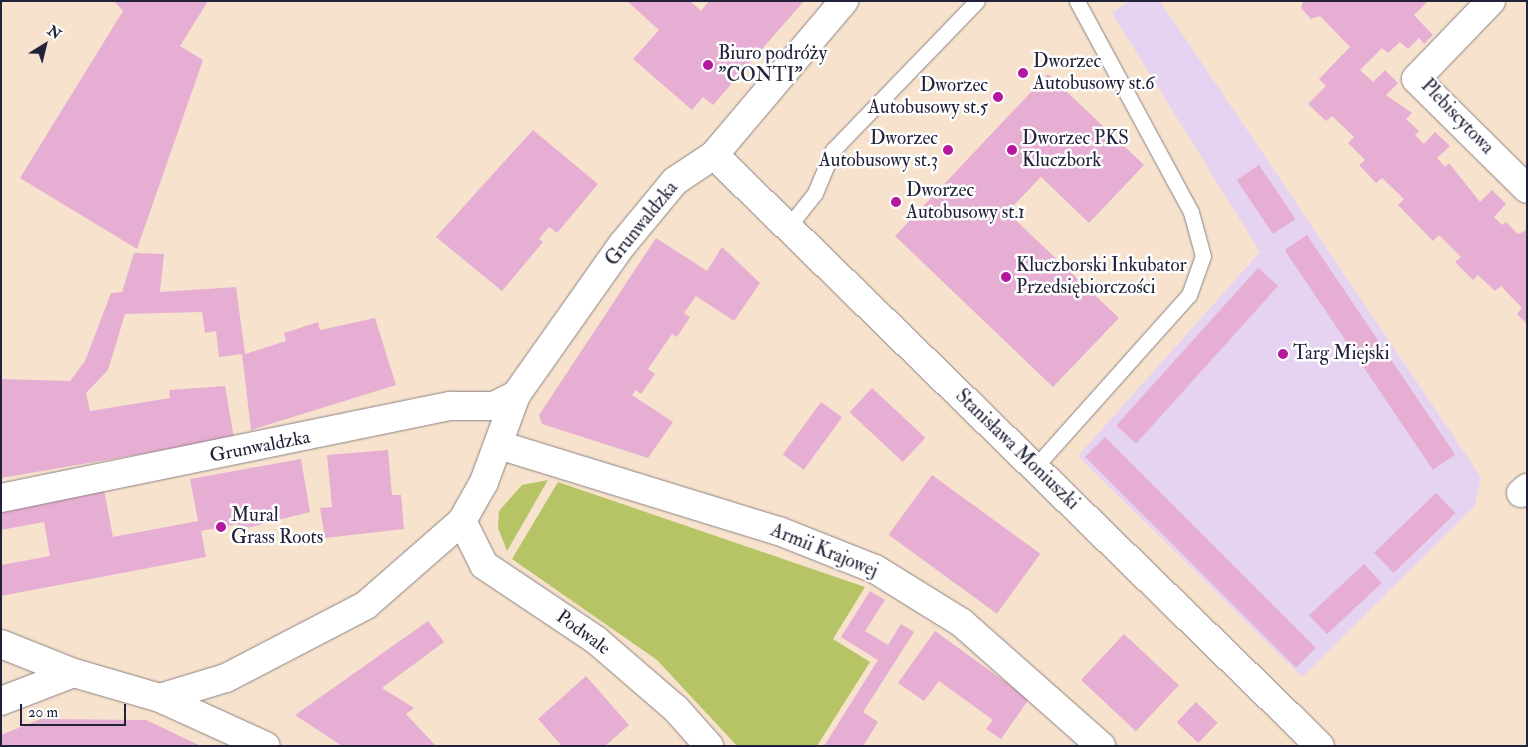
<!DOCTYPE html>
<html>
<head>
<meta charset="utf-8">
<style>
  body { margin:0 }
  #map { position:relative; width:1528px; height:747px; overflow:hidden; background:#f7e3cd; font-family:"IM FELL Double Pica",serif }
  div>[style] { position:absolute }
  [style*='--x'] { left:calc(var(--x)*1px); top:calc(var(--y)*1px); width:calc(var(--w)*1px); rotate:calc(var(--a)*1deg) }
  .built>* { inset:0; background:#e5d3f1 }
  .green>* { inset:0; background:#b6c466 }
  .building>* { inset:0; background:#e6aed3; transform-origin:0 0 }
  .roads { filter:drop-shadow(0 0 1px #8c8284) drop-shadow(0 0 1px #8c8284) }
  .service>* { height:15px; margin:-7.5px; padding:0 7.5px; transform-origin:7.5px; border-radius:7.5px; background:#fff }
  .minor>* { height:28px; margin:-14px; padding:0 14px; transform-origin:14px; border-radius:14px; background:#fff }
  .tertiary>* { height:28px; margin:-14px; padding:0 14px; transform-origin:14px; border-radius:14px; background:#fff }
  .dots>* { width:14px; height:14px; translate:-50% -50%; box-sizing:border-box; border:2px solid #fff; border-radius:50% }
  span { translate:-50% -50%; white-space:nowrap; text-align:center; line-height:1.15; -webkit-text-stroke:5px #fff; paint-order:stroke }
  .poi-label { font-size:19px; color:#22223b }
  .left { translate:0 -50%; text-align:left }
  .right { translate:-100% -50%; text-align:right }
  .street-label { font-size:19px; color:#22223b }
  .frame { position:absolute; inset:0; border:2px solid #22223b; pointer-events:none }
  .north { position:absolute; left:20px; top:20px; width:50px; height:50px; -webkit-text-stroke:4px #fff; paint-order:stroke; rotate:36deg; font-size:14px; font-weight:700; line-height:20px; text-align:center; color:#22223b }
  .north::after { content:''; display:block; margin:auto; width:18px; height:22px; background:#22223b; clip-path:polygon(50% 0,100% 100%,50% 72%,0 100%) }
  .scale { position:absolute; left:20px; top:704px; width:106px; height:22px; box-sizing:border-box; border:2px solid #22223b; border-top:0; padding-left:6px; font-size:15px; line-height:18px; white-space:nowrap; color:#22223b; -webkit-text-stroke:4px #fff; paint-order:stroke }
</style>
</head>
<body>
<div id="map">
  <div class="built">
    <i style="clip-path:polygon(1130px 1px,1160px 1px,1481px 477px,1475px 506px,1302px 677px,1078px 456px,1260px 252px,1112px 13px)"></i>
  </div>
  <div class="green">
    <i style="clip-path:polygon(548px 480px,507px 551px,498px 528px,499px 511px,522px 485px)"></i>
    <i style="clip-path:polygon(558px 482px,865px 587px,833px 639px,870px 662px,817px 746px,737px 746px,657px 660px,512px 559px)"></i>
  </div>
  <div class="building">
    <i style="clip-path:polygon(114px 1px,208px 1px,180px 46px,203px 60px,137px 249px,20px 178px,123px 11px)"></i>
    <i style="clip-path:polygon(627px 1px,690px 1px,701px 11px,709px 1px,804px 1px,713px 105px,703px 97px,692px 110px,633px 59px,659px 30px)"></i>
    <i style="clip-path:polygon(1303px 1px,1428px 1px,1414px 15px,1433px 35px,1424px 44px,1419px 38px,1408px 49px,1400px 42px,1388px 53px,1382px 48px,1360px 70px,1373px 82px,1385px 70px,1398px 83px,1386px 95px,1412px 113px,1406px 119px,1419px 131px,1415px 135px,1424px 144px,1435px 132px,1450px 146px,1437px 158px,1445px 167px,1449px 163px,1480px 202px,1492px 190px,1506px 204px,1494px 217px,1502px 225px,1506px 222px,1518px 234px,1527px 230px,1527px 324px,1517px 314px,1522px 308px,1501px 286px,1495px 291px,1478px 275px,1473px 280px,1455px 262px,1461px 257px,1439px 235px,1433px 241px,1398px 205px,1404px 199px,1382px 178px,1376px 183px,1359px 165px,1365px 160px,1348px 143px,1354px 137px,1332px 116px,1326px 121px,1308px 104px,1326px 86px,1319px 79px,1350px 47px,1320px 16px,1311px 19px,1301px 8px)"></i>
    <i style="clip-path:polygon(1048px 74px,1144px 165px,1089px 223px,1041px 177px,1007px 212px,1119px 318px,1053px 387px,895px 236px)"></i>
    <i style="clip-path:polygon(533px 130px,598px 184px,557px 233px,549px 227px,539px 239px,543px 242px,502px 291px,436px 237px)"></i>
    <i style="left:1259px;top:165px;width:65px;height:27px;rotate:56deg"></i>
    <i style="left:1307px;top:235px;width:265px;height:27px;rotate:56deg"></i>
    <i style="clip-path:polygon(656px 238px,707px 271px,722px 247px,760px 283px,734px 321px,696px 296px,684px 313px,690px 317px,677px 337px,672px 334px,648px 369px,655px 374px,641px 394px,636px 390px,632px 395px,673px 422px,648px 458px,542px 424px,539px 415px)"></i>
    <i style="clip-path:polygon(134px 253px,164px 254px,160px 292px,236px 287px,245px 354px,286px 341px,284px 333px,318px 322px,320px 330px,375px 318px,396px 385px,251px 430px,242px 354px,219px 357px,216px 331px,205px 333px,202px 312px,125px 314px,108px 370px,86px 393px,90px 411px,170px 398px,169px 390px,225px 386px,234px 438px,1px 478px,1px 379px,70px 381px,85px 361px,111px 293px,122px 292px)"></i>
    <i style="left:1258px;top:268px;width:27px;height:212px;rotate:42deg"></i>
    <i style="left:872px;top:388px;width:73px;height:33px;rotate:43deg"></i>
    <i style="left:821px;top:402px;width:26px;height:65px;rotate:36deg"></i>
    <i style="left:1105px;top:437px;width:298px;height:28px;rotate:45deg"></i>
    <i style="clip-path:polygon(388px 450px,392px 495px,401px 495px,404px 529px,325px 538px,320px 508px,332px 507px,327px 455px)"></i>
    <i style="clip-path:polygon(301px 459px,310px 512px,239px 530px,237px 524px,201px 531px,206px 557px,1px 596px,1px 565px,50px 556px,44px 522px,1px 530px,1px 512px,104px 490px,113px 537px,198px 521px,190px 479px)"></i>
    <i style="left:932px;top:475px;width:134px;height:74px;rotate:36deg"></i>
    <i style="left:1436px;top:493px;width:28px;height:86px;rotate:46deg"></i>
    <i style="left:1364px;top:564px;width:26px;height:75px;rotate:47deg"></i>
    <i style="clip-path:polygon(870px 591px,885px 600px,865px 631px,888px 645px,901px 624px,914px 632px,863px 712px,878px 722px,863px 746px,824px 746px,878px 660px,841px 637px)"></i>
    <i style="clip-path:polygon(428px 621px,444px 642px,382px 688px,414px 708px,406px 714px,436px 746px,342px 746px,295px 715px)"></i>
    <i style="clip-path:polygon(935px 631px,1029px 699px,1001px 739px,986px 729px,993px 720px,939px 681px,924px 701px,898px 683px)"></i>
    <i style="left:1124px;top:634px;width:75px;height:63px;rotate:43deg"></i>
    <i style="clip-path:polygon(586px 676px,629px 725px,605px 746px,562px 746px,538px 719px)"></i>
    <i style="left:1196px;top:702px;width:30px;height:28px;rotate:44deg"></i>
    <i style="clip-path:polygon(41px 719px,146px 720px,201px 746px,1px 746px,1px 735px)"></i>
  </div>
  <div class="roads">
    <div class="service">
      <i style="--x:788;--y:227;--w:43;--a:-51.5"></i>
      <i style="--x:815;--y:193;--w:47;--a:-67.3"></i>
      <i style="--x:833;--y:150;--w:207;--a:-46"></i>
      <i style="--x:1035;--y:467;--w:231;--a:-48.2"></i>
      <i style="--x:1189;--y:295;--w:41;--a:-70.3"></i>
      <i style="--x:1203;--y:256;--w:46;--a:-105.3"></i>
      <i style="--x:1191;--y:212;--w:240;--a:-118.4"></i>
    </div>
    <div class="minor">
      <i style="--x:1491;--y:1;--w:108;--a:133.9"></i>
      <i style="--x:1416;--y:79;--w:156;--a:44.7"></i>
      <i style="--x:499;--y:445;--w:293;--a:17.1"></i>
      <i style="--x:779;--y:531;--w:103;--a:21.6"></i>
      <i style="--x:875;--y:569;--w:102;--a:31.8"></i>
      <i style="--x:962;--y:623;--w:186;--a:41.5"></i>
      <i style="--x:1521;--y:493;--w:8;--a:-40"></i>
      <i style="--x:1;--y:498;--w:459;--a:-11.6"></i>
      <i style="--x:451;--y:406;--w:43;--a:0"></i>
      <i style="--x:494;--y:406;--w:25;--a:-27"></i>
      <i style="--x:462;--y:521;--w:49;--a:63.4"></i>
      <i style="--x:484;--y:565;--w:135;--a:33.8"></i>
      <i style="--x:596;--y:640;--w:106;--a:40.8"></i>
      <i style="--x:676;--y:709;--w:50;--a:48.3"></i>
      <i style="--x:1;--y:644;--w:79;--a:21.7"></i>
      <i style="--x:74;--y:673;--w:90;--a:16.2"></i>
      <i style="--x:160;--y:698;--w:116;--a:24.4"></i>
      <i style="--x:160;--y:698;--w:69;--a:-16.9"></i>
      <i style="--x:226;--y:678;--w:158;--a:-27.5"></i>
      <i style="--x:366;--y:605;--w:128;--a:-41.2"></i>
      <i style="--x:462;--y:521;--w:45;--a:-60.6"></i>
      <i style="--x:484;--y:482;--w:93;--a:-69.8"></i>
      <i style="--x:516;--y:395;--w:184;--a:-54.8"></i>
      <i style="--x:622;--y:245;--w:83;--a:-50.4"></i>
      <i style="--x:675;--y:181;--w:47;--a:-33.7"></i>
      <i style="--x:1;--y:701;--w:78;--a:-21"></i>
    </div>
    <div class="tertiary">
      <i style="--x:844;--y:1;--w:202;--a:130.2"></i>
      <i style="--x:714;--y:155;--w:846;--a:44.28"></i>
    </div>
  </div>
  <div class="dots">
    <i style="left:708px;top:65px;background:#b5179e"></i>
    <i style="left:1023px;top:73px;background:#b5179e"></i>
    <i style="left:998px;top:97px;background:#b5179e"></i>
    <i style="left:948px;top:150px;background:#b5179e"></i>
    <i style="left:1012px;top:150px;background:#b5179e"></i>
    <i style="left:896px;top:202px;background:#b5179e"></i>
    <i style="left:1006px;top:277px;background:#b5179e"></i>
    <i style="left:1283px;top:354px;background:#b5179e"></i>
    <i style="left:221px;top:527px;background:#b5179e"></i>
  </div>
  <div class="poi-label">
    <span class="left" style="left:718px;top:65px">Biuro podróży<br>"CONTI"</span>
    <span class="left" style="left:1033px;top:73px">Dworzec<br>Autobusowy st.6</span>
    <span class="right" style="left:988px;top:97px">Dworzec<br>Autobusowy st.5</span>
    <span class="right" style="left:938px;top:150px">Dworzec<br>Autobusowy st.3</span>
    <span class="left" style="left:1022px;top:150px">Dworzec PKS<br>Kluczbork</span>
    <span class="left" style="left:906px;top:202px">Dworzec<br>Autobusowy st.1</span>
    <span class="left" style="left:1016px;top:277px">Kluczborski Inkubator<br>Przedsiębiorczości</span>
    <span class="left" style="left:1293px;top:354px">Targ Miejski</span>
    <span class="left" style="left:231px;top:527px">Mural<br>Grass Roots</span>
  </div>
  <div class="street-label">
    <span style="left:1457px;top:117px;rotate:46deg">Plebiscytowa</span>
    <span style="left:642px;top:224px;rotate:-51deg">Grunwaldzka</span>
    <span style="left:260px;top:447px;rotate:-11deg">Grunwaldzka</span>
    <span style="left:1017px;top:450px;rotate:44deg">Stanisława Moniuszki</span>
    <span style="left:824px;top:551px;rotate:22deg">Armii Krajowej</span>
    <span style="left:583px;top:633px;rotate:36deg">Podwale</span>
  </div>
  <div class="frame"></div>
  <div class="north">N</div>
  <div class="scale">20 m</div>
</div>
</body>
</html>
